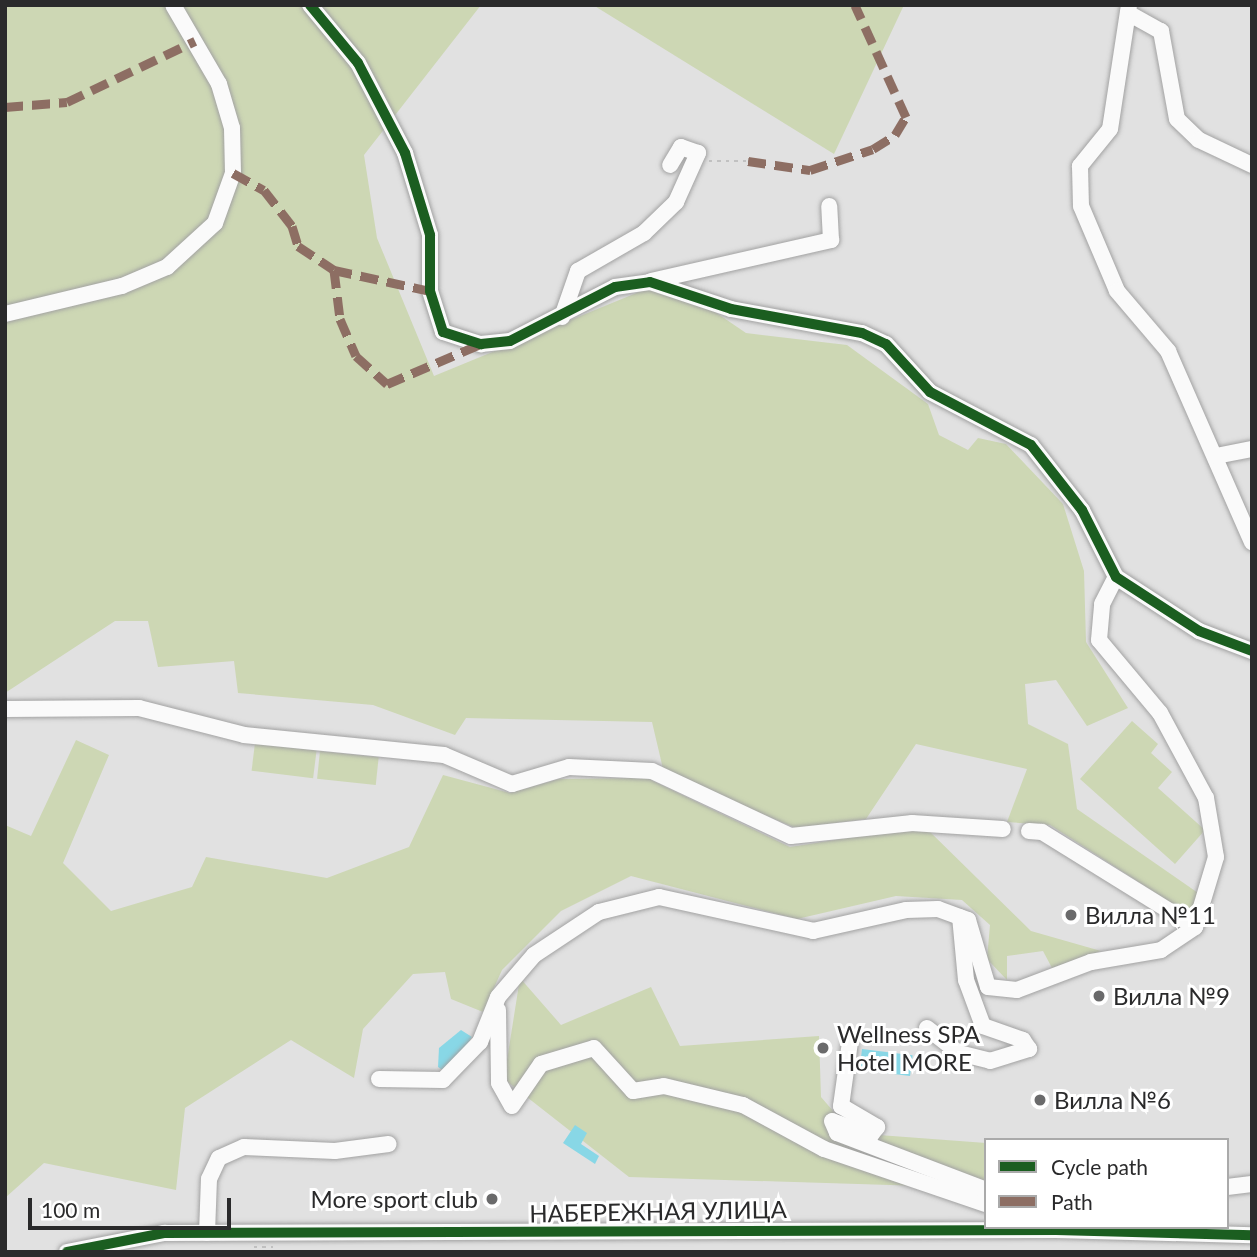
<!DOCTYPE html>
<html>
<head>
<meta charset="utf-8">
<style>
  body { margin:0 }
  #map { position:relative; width:1257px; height:1257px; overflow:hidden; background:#e1e1e1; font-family:Lato,sans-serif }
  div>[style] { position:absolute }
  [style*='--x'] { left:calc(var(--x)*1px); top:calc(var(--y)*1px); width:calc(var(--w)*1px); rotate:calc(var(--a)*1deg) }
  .green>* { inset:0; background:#cdd7b4; transform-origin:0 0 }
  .water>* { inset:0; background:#88d7e6; transform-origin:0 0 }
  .path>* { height:2.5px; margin-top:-1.25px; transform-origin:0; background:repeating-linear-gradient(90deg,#c1c1c1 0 3.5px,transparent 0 8.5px) }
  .roads { filter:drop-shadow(0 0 2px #a2a2a2) drop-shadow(0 0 2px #a2a2a2) }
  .minor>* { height:16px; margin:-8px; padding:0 8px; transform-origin:8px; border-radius:8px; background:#fafafa }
  .quiet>* { height:9px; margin-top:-4.5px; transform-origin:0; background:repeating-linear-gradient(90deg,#8d6e63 0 18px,transparent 0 27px) }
  .cycleway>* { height:10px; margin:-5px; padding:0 5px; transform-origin:5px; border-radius:5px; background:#1b5e20 }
  .dots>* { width:19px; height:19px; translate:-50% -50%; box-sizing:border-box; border:4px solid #fff; border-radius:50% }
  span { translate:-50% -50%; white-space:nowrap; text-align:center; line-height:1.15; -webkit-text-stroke:6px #fff; paint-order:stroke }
  .poi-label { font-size:24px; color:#2a2a2b }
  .left { translate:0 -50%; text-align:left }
  .right { translate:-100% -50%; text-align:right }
  .street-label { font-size:24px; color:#2a2a2b }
  .frame { position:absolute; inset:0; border:7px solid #2a2a2b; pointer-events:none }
  .legend { position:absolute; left:984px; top:1138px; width:245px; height:91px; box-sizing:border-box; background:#fff; border:2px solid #aaa; margin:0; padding:9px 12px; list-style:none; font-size:21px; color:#2a2a2b }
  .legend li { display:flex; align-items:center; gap:14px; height:35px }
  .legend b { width:35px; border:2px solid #aaa }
  .scale { position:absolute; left:28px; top:1198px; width:203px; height:32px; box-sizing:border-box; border:4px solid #2a2a2b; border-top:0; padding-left:9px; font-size:21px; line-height:24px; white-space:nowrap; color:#2a2a2b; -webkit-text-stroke:5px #fff; paint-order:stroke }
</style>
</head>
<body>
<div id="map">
  <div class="green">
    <i style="clip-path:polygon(5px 5px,481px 5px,364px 155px,377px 238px,434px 376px,668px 280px,746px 333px,847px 345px,928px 404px,939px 435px,968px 450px,978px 438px,1006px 444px,1063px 504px,1084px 571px,1086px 642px,1128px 708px,1087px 726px,1056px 680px,1025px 684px,1028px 724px,1068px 744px,1077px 809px,1201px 895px,1187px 913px,1050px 825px,1007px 822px,1027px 769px,916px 744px,866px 819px,796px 828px,664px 773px,652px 722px,466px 718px,455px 735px,373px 705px,238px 693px,234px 661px,158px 667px,148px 621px,115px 621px,5px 693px)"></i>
    <i style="clip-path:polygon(593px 5px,904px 5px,834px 154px)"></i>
    <i style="clip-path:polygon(1132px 721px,1158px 744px,1151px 753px,1172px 772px,1158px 788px,1205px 830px,1175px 864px,1080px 779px)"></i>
    <i style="clip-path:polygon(76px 740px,109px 755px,63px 863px,111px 911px,192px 887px,206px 857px,327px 878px,409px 847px,443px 775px,510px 793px,559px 779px,647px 778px,790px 847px,924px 826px,1031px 931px,1101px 951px,1052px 968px,1043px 951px,1007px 956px,1007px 980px,987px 959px,990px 925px,962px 900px,896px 896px,797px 919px,631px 876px,561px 911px,502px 970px,483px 1012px,451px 999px,445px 972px,413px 974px,363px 1029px,354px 1078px,291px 1040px,185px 1108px,176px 1190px,44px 1163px,5px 1198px,5px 825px,31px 836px)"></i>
    <i style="left:255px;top:743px;width:62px;height:28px;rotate:7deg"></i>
    <i style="left:320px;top:751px;width:59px;height:28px;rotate:6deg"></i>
    <i style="clip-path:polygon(520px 978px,561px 1025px,651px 987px,680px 1046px,819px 1036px,821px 1097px,852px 1133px,986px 1143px,986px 1188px,629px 1177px,504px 1079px)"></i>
  </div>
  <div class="water">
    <i style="clip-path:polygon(461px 1030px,472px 1037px,454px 1067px,444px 1071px,438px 1067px,439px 1048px)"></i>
    <i style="left:862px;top:1049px;width:51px;height:21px;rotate:7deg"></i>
    <i style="clip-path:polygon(575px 1125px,587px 1133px,581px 1144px,599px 1156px,595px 1164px,563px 1143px)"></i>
  </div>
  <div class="path">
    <i style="--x:709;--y:161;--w:39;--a:0"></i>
    <i style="--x:254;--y:1247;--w:19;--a:0"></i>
  </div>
  <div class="roads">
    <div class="minor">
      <i style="--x:310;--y:5;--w:75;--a:50.4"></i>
      <i style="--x:358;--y:63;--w:102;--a:62.4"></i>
      <i style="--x:405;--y:153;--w:86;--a:73"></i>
      <i style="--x:430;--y:235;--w:56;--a:90"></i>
      <i style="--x:430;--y:291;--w:43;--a:72.4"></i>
      <i style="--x:443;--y:332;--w:40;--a:18"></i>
      <i style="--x:481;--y:344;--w:29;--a:-6"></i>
      <i style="--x:510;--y:341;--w:118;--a:-27.2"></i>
      <i style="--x:615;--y:287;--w:35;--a:-8"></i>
      <i style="--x:650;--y:282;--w:85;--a:18.4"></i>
      <i style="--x:731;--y:309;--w:133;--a:10.4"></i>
      <i style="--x:862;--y:333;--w:26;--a:25"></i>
      <i style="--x:886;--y:344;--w:65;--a:47.5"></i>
      <i style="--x:930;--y:392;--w:114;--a:27.7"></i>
      <i style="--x:1031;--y:445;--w:83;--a:51.9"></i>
      <i style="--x:1082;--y:510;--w:75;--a:63.1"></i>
      <i style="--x:1116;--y:577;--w:99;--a:33"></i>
      <i style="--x:1199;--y:631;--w:57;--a:20.7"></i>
      <i style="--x:1129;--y:5;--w:125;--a:98.7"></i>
      <i style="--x:1110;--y:129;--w:48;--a:129"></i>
      <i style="--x:1080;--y:166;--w:40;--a:88.6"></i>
      <i style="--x:1081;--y:206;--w:92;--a:67"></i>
      <i style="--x:1117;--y:291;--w:79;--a:49.6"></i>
      <i style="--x:1168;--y:351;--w:209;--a:66.3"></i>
      <i style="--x:1128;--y:13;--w:38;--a:29"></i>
      <i style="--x:1161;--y:31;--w:89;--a:79.7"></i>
      <i style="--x:1177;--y:119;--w:30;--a:44"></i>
      <i style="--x:1199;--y:140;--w:59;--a:25.3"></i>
      <i style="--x:651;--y:281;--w:185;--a:-12.8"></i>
      <i style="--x:831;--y:240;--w:34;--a:-93"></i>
      <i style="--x:5;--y:314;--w:120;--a:-13.5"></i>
      <i style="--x:122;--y:286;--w:49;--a:-22.9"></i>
      <i style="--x:167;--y:267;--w:65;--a:-42.5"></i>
      <i style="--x:215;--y:223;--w:53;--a:-70.2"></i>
      <i style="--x:233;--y:173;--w:45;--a:-91.3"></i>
      <i style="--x:232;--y:128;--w:46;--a:-106.5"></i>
      <i style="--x:219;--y:84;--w:91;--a:-120.2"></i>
      <i style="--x:562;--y:317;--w:49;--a:-70.8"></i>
      <i style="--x:578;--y:271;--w:76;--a:-29.9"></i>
      <i style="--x:644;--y:233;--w:45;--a:-44.1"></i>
      <i style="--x:676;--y:202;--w:54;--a:-65.8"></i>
      <i style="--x:698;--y:153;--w:18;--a:-161"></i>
      <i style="--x:681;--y:147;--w:21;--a:121"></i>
      <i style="--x:1216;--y:456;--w:37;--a:-11"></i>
      <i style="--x:5;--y:709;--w:134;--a:-0.4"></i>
      <i style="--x:139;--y:708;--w:108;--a:14.4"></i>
      <i style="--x:244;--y:735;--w:201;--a:5.7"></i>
      <i style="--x:444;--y:755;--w:74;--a:23.1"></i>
      <i style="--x:512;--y:784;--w:59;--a:-16.6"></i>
      <i style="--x:569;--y:767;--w:83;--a:2.8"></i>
      <i style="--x:652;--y:771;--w:153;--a:25.1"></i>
      <i style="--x:791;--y:836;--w:122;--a:-6.1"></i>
      <i style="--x:912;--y:823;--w:91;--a:3.8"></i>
      <i style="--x:1029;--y:831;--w:13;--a:4"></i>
      <i style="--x:1042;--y:832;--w:180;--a:31.8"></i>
      <i style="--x:498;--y:1010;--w:73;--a:89.2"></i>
      <i style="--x:499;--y:1083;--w:26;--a:61"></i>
      <i style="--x:512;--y:1106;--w:51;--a:-55.4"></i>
      <i style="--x:541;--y:1064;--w:55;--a:-16.8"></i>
      <i style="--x:594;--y:1048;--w:58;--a:47.8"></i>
      <i style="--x:633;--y:1091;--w:31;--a:-9"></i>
      <i style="--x:664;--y:1086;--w:81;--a:13.5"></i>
      <i style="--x:743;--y:1105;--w:92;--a:28.5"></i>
      <i style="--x:824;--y:1149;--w:171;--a:18.8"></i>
      <i style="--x:927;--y:1028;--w:41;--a:38"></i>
      <i style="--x:959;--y:1053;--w:32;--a:14"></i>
      <i style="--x:990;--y:1061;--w:41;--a:-17.1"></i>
      <i style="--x:1029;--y:1049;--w:11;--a:-124"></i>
      <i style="--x:1023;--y:1040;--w:42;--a:-160.7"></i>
      <i style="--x:983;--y:1026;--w:49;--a:-110.3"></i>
      <i style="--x:966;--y:980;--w:63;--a:-95.4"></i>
      <i style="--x:850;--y:1042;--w:65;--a:98"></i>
      <i style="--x:841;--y:1106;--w:42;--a:30.3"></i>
      <i style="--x:877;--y:1127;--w:10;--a:127"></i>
      <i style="--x:871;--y:1135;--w:41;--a:-160.3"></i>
      <i style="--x:832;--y:1121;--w:13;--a:67"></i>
      <i style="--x:837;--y:1133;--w:160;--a:20.9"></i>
      <i style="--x:379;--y:1079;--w:64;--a:0.9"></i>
      <i style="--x:443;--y:1080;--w:53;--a:-45.8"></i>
      <i style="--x:480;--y:1042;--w:48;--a:-68.2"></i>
      <i style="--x:498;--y:997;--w:55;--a:-49.4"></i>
      <i style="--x:534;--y:955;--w:78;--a:-33.5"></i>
      <i style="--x:599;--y:912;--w:62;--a:-14"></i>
      <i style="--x:659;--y:897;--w:158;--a:12.4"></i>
      <i style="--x:813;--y:931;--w:95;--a:-12.7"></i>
      <i style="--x:906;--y:910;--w:32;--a:-2"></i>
      <i style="--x:938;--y:909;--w:32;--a:20"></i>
      <i style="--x:968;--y:920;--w:70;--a:73.4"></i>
      <i style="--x:988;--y:987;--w:29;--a:6"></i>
      <i style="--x:1017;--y:990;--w:79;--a:-20.7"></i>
      <i style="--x:1091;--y:962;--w:71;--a:-9.7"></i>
      <i style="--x:1161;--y:950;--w:41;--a:-34.1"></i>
      <i style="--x:1195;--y:927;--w:73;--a:-73.3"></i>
      <i style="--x:1216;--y:857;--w:60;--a:-99.6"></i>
      <i style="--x:1206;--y:798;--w:97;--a:-118.4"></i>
      <i style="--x:1160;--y:713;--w:95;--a:-129.9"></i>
      <i style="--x:1099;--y:640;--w:36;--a:-85"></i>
      <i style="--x:1102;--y:604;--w:30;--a:-63"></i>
      <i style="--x:1227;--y:1187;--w:25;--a:-7"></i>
      <i style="--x:207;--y:1233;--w:54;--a:-87.9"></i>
      <i style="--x:209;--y:1179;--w:23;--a:-65"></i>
      <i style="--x:219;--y:1158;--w:27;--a:-24"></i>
      <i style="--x:244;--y:1147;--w:91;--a:2.5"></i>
      <i style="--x:335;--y:1151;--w:54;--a:-7.4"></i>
      <i style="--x:67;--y:1252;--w:99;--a:-11.1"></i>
      <i style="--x:164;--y:1233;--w:892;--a:-0.19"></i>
      <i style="--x:1056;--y:1230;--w:196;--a:1.5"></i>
    </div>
  </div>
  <div class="quiet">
    <i style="--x:5;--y:107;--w:62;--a:-4.6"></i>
    <i style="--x:67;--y:102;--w:142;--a:-25.5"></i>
    <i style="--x:748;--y:161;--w:63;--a:8.3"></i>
    <i style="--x:810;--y:170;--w:66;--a:-18.4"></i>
    <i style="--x:873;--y:149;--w:26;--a:-32"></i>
    <i style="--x:895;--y:135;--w:21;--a:-59"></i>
    <i style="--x:906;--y:117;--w:123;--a:-114.5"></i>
    <i style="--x:233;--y:173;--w:35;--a:29"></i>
    <i style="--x:264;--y:190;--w:46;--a:52.1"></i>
    <i style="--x:292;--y:226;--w:21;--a:73"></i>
    <i style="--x:298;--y:246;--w:43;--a:33.7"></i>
    <i style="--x:334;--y:270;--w:98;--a:12.3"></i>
    <i style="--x:334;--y:270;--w:49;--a:83"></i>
    <i style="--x:340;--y:319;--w:40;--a:66.6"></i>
    <i style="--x:356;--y:356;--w:42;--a:42.1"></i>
    <i style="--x:387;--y:384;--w:102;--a:-23.1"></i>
  </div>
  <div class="cycleway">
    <i style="--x:310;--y:5;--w:75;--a:50.4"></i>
    <i style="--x:358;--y:63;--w:102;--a:62.4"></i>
    <i style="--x:405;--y:153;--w:86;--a:73"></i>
    <i style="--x:430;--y:235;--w:56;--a:90"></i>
    <i style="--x:430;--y:291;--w:43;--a:72.4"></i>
    <i style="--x:443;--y:332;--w:40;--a:18"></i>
    <i style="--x:481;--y:344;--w:29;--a:-6"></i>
    <i style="--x:510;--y:341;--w:118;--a:-27.2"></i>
    <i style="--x:615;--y:287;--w:35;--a:-8"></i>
    <i style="--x:650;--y:282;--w:85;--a:18.4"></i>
    <i style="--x:731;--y:309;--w:133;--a:10.4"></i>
    <i style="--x:862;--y:333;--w:26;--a:25"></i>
    <i style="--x:886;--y:344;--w:65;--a:47.5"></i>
    <i style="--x:930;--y:392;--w:114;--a:27.7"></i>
    <i style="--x:1031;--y:445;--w:83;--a:51.9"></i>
    <i style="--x:1082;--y:510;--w:75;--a:63.1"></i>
    <i style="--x:1116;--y:577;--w:99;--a:33"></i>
    <i style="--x:1199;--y:631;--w:57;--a:20.7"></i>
    <i style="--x:67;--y:1252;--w:99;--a:-11.1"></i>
    <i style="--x:164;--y:1233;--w:892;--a:-0.19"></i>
    <i style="--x:1056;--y:1230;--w:196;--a:1.5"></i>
  </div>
  <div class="dots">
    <i style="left:1071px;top:915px;background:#6a6a6b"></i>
    <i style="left:1099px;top:996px;background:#6a6a6b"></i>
    <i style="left:823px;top:1048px;background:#6a6a6b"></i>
    <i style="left:1040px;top:1100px;background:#6a6a6b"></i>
    <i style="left:492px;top:1199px;background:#6a6a6b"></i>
  </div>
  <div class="poi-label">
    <span class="left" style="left:1085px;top:915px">Вилла №11</span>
    <span class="left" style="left:1113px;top:996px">Вилла №9</span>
    <span class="left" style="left:837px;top:1048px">Wellness SPA<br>Hotel MORE</span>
    <span class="left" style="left:1054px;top:1100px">Вилла №6</span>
    <span class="right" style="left:478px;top:1199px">More sport club</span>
  </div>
  <div class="street-label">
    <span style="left:658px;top:1211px;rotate:-1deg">НАБЕРЕЖНАЯ УЛИЦА</span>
  </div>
  <div class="frame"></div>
  <ul class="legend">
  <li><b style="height:9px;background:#1b5e20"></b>Cycle path</li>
  <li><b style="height:9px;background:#8d6e63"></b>Path</li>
  </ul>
  <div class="scale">100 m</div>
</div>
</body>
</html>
